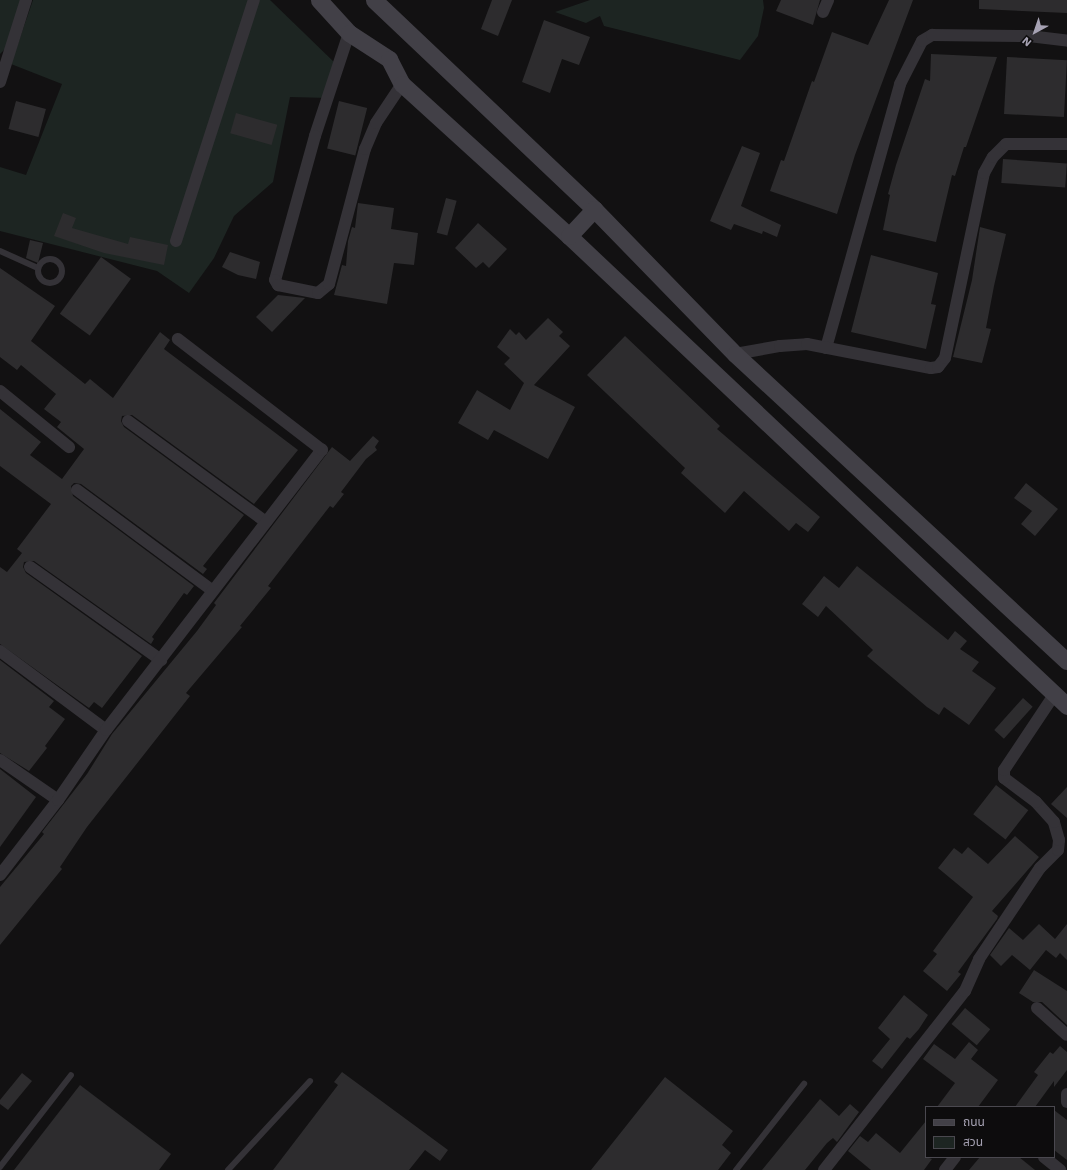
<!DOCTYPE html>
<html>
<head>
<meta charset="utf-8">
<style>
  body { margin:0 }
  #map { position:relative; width:1067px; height:1170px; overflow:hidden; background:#121112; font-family:"Work Sans","Noto Sans Thai",sans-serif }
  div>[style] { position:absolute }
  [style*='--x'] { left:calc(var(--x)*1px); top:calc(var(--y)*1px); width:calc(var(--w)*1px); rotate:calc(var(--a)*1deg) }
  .green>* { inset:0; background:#1d2522 }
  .building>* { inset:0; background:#2d2c2e; transform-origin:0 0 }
  .lane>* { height:6px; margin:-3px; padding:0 3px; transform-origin:3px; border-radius:3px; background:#343237 }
  .lane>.ring { margin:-3px; padding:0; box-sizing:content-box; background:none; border:6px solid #343237; border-radius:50% }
  .street>* { height:12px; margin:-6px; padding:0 6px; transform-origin:6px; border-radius:6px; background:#343237 }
  .secondary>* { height:17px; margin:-8.5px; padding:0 8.5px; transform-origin:8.5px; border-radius:8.5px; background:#424047 }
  span { translate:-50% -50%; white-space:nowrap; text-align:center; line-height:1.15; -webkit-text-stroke:4px #0d0c0d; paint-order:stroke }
  .legend { position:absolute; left:925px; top:1106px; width:130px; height:52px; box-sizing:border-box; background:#0d0c0d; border:1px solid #4a484f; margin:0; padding:5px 7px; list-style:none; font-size:12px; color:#a6a2b3 }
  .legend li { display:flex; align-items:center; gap:8px; height:20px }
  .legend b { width:20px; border:1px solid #4a484f }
  .north { position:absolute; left:1015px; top:12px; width:40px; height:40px; -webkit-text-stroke:3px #0d0c0d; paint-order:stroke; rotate:220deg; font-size:11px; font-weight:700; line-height:16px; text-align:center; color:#a6a2b3 }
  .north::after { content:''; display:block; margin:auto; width:14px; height:18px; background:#a6a2b3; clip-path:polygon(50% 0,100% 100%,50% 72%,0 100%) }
</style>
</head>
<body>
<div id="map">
  <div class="green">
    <i style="clip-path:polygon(0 0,21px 0,6px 48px,0 54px)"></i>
    <i style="clip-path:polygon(33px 0,270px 0,335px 63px,329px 98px,290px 97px,273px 182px,234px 216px,214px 258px,189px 293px,157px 271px,0 231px,0 167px,26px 175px,62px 84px,11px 64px)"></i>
    <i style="clip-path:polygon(590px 0,763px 0,764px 8px,758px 36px,740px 60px,604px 26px,600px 16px,586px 23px,555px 12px)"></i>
  </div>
  <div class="building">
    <i style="clip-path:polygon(492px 0,512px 0,498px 36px,481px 29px)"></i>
    <i style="clip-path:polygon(781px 0,820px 0,813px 25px,776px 11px)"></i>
    <i style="clip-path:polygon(889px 0,913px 0,855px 155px,837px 214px,770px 191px,781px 160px,784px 161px,812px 81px,814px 82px,832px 32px,868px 45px)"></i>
    <i style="clip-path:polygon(979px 0,1067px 0,1067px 13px,979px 9px)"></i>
    <i style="clip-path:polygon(544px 20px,590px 37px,579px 65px,562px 59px,550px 93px,522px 82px)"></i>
    <i style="clip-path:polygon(931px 54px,997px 57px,966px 147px,964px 147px,955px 176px,952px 175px,936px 242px,883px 230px,890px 195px,888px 194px,896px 165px,925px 79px,930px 81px)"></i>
    <i style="left:1007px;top:57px;width:60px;height:57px;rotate:3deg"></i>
    <i style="left:16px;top:101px;width:31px;height:29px;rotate:15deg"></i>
    <i style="left:339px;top:101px;width:29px;height:49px;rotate:14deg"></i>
    <i style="left:236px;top:113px;width:43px;height:21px;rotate:16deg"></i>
    <i style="clip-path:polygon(742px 146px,760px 153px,741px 206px,781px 225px,777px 237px,763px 231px,762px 234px,734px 224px,731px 230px,710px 221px)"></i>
    <i style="left:1003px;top:159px;width:64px;height:24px;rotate:4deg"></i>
    <i style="left:446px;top:198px;width:11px;height:36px;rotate:15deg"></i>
    <i style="clip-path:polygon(358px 203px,394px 208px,391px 229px,418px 233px,414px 265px,394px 263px,387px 304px,334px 295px,342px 265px,346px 266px,348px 241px,352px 227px,355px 228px)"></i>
    <i style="clip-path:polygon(63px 213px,76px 218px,72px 228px,128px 244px,130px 237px,168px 245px,164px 265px,104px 253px,54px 236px)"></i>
    <i style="clip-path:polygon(478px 223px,507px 249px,489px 268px,483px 262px,476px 268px,455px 248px)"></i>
    <i style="clip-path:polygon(980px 227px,1006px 234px,994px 286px,986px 328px,991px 329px,982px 363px,953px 357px,972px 280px)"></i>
    <i style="clip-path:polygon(30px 240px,43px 243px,38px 263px,26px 258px)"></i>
    <i style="clip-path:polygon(230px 252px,260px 262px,256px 279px,238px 275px,222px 267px)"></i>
    <i style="clip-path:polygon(871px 255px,938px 273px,931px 304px,936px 305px,926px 349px,851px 332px)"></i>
    <i style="left:101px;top:257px;width:37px;height:70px;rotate:36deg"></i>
    <i style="clip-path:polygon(0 268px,55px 306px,31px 341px,85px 384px,90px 379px,113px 398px,160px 332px,170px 340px,164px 349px,298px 450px,254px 504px,132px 415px,122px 416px,121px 421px,124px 427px,244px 515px,203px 566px,207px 569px,203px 574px,81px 484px,74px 483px,71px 486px,73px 496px,194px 586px,187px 595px,184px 593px,152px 637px,154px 639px,151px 644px,34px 561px,24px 562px,23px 567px,26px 573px,142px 656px,102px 708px,94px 702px,89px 708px,0 644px,0 567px,7px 572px,22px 553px,17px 549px,51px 504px,0 466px,0 409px,41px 442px,30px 455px,62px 479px,84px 449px,57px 427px,61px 422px,44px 409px,56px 394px,21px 365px,17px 370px,0 357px)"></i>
    <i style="clip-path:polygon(278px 295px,305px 298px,272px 332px,256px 317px)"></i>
    <i style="clip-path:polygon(548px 318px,563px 332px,559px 336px,570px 346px,534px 385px,575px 407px,548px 459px,494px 430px,488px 440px,458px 423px,477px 390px,510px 410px,524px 383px,504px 364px,510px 358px,497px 347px,510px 329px,516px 335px,519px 332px,526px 340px)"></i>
    <i style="clip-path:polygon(625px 336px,720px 426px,717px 429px,820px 517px,808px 532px,796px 523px,789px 531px,744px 491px,725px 513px,681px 473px,685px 468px,587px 375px)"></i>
    <i style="clip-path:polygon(373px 436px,379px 441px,375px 447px,377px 450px,366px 459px,341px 492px,344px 494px,333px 508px,330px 506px,292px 555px,268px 586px,271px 588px,240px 626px,242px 627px,186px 693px,190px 696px,87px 827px,60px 867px,62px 869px,0 945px,0 887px,44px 834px,42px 832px,87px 774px,112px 734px,197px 631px,216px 605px,214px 603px,332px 447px,350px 461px)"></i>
    <i style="clip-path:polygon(1026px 483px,1058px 509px,1035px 536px,1021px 524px,1032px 511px,1014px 498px)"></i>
    <i style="clip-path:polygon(857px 566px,948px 640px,955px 631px,967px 641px,960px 649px,979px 662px,972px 671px,996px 688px,969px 725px,944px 707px,939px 715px,927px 707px,867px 656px,873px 650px,826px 606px,818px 617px,802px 604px,824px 576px,839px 588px)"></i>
    <i style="clip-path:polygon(0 660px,54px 701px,49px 707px,65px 719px,45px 746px,47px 748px,29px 771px,0 753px)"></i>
    <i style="left:1023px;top:698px;width:13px;height:43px;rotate:42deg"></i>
    <i style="clip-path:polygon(0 769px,36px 797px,0 847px)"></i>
    <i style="left:996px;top:785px;width:41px;height:37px;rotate:38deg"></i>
    <i style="clip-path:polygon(1067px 787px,1067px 818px,1051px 804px)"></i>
    <i style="clip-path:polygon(1015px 836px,1039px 857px,992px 911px,998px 916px,997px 919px,958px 972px,961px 974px,947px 991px,923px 971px,937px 954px,933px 951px,973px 897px,938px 868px,954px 848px,962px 854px,968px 847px,988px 864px)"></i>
    <i style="clip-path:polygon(1039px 924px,1055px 939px,1067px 924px,1067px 960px,1060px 953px,1056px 958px,1046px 950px,1030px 970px,1012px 955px,1001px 966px,990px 955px,1009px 928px,1023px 940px)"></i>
    <i style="clip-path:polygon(1034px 970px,1067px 991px,1067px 1025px,1042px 1002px,1033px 1002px,1019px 993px)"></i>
    <i style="clip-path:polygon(904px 995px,928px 1015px,919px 1029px,910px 1039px,907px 1037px,882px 1069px,872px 1061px,890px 1039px,878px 1028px)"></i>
    <i style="left:965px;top:1008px;width:33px;height:21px;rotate:40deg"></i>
    <i style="clip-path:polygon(969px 1042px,978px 1050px,971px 1059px,998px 1080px,978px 1107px,937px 1107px,955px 1083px,923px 1059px,934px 1044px,955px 1059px)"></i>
    <i style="clip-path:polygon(1060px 1046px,1067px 1052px,1067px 1070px,1054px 1087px,1054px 1081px,1035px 1107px,1015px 1107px,1038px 1075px,1034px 1072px,1050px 1052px,1053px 1054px)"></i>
    <i style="clip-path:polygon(342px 1072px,448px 1150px,440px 1161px,425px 1150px,409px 1170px,273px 1170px,338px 1085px,334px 1082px)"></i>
    <i style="clip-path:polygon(22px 1073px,32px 1081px,8px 1110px,0 1104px,0 1100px)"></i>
    <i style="clip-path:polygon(665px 1077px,733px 1131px,722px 1145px,731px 1153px,718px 1170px,591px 1170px)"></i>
    <i style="clip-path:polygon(80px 1085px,171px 1154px,159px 1170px,14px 1170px)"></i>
    <i style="clip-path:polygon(820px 1099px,839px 1116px,850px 1104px,859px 1112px,837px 1142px,833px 1138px,827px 1143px,805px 1170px,762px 1170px)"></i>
    <i style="clip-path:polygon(1054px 1110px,1067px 1120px,1067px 1160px,1054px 1150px)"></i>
    <i style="clip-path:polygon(926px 1121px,926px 1157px,932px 1159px,924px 1170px,871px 1170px,848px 1151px,860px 1136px,868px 1142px,876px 1133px,900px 1153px)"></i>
    <i style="clip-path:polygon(980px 1157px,1019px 1157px,1035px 1170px,969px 1170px)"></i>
  </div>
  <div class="lane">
    <i style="--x:0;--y:251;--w:42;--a:24.1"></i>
    <i class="ring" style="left:38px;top:259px;width:18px;height:18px"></i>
    <i style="--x:0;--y:1167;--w:116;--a:-52.3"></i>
    <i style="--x:228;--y:1170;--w:121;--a:-47.3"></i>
    <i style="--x:736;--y:1170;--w:110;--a:-51.7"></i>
  </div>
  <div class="street">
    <i style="--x:823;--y:12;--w:13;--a:-67"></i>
    <i style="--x:349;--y:33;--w:108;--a:108.3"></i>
    <i style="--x:315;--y:136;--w:149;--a:105.5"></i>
    <i style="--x:275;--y:280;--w:6;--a:59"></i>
    <i style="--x:278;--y:285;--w:41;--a:11.3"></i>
    <i style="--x:318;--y:293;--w:14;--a:-39"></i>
    <i style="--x:329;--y:284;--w:140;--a:-75.1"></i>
    <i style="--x:365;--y:149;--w:28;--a:-67"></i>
    <i style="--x:376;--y:123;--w:47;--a:-56.3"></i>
    <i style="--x:0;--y:82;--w:86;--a:-72.4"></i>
    <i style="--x:176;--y:241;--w:253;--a:-72.1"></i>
    <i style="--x:826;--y:348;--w:274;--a:-74.3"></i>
    <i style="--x:900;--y:84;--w:48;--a:-62.9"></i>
    <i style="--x:922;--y:41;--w:12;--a:-31"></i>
    <i style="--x:932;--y:35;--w:97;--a:0.6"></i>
    <i style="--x:1029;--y:36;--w:38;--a:7"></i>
    <i style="--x:735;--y:354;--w:46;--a:-10.1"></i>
    <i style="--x:780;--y:346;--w:27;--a:-4"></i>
    <i style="--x:807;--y:344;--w:126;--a:11"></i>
    <i style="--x:931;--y:368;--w:7;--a:-8"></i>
    <i style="--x:938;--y:367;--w:11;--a:-52"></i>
    <i style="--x:945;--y:358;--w:189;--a:-78.1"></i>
    <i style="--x:984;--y:173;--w:18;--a:-61"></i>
    <i style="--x:993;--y:157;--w:18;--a:-45"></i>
    <i style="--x:1006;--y:144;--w:61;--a:0"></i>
    <i style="--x:0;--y:391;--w:89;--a:39.1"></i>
    <i style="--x:128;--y:421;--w:171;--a:36.2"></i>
    <i style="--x:77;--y:490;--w:169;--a:36.6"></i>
    <i style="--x:30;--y:567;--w:161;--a:35.4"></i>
    <i style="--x:0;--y:651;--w:132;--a:36.7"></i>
    <i style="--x:0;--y:760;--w:70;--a:34.6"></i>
    <i style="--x:0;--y:875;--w:95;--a:-52.3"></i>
    <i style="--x:58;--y:800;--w:85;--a:-55.6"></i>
    <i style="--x:106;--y:730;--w:354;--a:-52.4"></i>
    <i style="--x:322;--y:450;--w:182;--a:-142.4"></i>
    <i style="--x:1037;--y:1008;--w:40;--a:42"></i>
    <i style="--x:1067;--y:1094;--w:8;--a:90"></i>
    <i style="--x:1044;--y:1157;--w:21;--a:39"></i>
    <i style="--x:824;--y:1170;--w:228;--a:-51.8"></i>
    <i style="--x:965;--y:991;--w:35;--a:-66"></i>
    <i style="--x:979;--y:959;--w:110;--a:-56.2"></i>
    <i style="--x:1040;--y:868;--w:25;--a:-45"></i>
    <i style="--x:1058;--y:850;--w:10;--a:-84"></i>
    <i style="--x:1059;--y:840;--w:19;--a:-106"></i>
    <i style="--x:1054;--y:822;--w:27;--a:-132"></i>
    <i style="--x:1036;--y:802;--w:40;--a:-143"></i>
    <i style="--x:1004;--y:778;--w:8;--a:-90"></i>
    <i style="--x:1004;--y:770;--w:90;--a:-56.3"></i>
    <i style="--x:945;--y:1170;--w:16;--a:-52"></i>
  </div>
  <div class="secondary">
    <i style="--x:319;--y:0;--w:45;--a:47.7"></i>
    <i style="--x:349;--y:33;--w:48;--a:33"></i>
    <i style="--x:389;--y:59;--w:28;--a:63"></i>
    <i style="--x:402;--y:84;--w:226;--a:42.3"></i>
    <i style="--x:569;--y:236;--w:685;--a:43.34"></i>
    <i style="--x:374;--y:0;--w:303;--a:43.5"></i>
    <i style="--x:594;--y:209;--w:202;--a:45.8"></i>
    <i style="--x:735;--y:354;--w:452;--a:42.8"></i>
    <i style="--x:569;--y:236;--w:37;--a:-47"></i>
  </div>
  <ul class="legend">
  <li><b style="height:5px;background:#424047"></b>ถนน</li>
  <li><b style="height:11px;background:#1d2522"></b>สวน</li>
  </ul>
  <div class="north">N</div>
</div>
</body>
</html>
